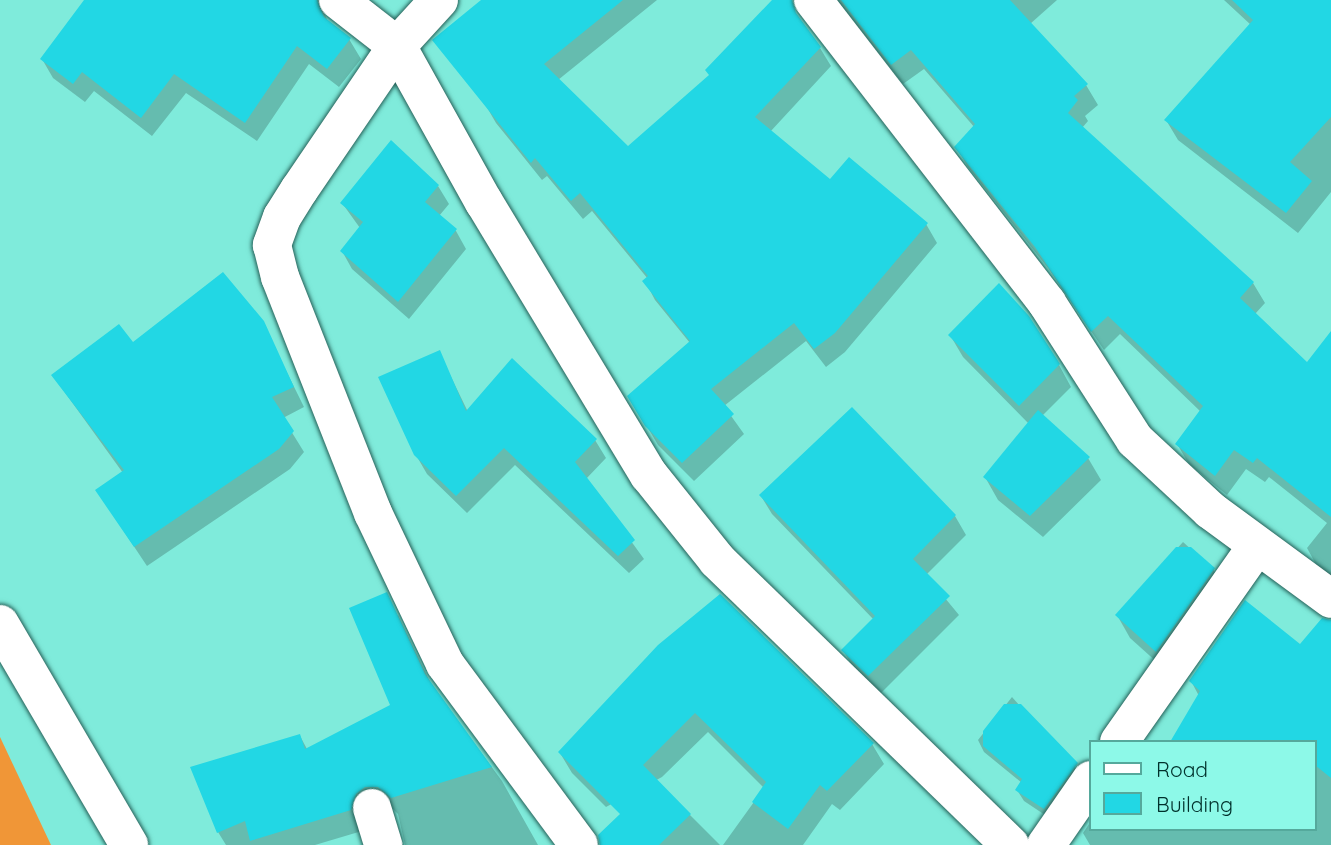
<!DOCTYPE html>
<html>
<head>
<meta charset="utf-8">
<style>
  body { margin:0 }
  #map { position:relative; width:1331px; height:845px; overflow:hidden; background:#7febdb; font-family:Quicksand,sans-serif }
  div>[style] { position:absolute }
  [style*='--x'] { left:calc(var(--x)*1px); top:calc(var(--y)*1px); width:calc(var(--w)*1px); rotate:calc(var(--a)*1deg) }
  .green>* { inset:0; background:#f09637 }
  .shadow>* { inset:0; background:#0003 }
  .building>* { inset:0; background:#22d7e4 }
  .roads { filter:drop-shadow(0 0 2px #266058) drop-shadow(0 0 2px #266058) }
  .street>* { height:38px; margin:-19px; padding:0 19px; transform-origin:19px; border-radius:19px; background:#fff }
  span { translate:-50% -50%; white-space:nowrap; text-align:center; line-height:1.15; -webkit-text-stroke:5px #8df9e8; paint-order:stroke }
  .legend { position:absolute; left:1089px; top:740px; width:228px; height:91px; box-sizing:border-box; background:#8df9e8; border:2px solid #55a99c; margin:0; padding:9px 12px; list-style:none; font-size:21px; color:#00302b }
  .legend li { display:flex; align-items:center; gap:14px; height:35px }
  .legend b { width:35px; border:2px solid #55a99c }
</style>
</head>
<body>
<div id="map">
  <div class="green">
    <i style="clip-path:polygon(0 737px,51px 845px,0 845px)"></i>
  </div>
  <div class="shadow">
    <i style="clip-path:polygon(90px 0,319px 0,328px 22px,349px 39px,361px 59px,339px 87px,309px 64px,257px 141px,186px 93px,152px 136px,94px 91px,85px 102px,53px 78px,42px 59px)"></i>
    <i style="clip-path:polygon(484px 0,657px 0,558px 80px,628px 148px,820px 48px,831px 66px,770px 132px,831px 182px,926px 224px,937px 243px,845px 352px,826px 367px,806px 341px,724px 406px,744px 434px,694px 481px,658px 445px,629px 396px,690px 343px,655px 300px,645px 281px,648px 279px,592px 211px,583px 219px,547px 176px,542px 180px,496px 123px,485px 104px)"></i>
    <i style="clip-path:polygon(837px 0,1057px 0,1030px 24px,1086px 85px,1098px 105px,1085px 116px,1088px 121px,1082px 128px,1253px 283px,1265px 303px,1255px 314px,1307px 365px,1331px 374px,1331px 578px,1318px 568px,1307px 548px,1327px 523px,1269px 477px,1265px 482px,1246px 469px,1227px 495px,1189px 464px,1177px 444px,1201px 412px,1120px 334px,1104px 350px,1048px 268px,968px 167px,956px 147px,975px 128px,924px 69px,903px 84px)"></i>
    <i style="clip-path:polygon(1224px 0,1331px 0,1331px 192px,1298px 233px,1178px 140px,1166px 120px,1251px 25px)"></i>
    <i style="clip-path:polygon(438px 186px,449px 204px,439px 216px,456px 231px,466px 249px,409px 319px,352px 269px,342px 251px,360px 228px,342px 203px)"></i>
    <i style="clip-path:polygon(262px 322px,304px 407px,283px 418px,304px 452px,290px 469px,147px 566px,97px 491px,123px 473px,53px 376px,132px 344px)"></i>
    <i style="clip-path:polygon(950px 335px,1059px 365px,1071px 387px,1042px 416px,1088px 458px,1101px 480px,1043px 537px,998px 500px,985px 477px,1029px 424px,963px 357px)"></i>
    <i style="clip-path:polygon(439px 352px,468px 412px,595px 440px,606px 458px,586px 479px,644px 559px,629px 573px,515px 465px,467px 513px,427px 474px,416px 455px)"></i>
    <i style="clip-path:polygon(761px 496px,955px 516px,966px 535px,926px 575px,959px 615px,880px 694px,854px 669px,843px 650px,874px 620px,772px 514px)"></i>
    <i style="clip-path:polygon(1183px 542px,1213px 569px,1226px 592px,1169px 673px,1130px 638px,1117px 615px)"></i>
    <i style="clip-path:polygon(398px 615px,432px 686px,502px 781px,538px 845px,405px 845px,398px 814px,391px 807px,362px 831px,315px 845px,226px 845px,218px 832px,300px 736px,307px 749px,392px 706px)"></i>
    <i style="clip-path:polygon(1331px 620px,1331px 845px,1090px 845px,1083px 833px,1091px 821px,1091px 829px,1315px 829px,1315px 742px,1199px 696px,1191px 681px,1300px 647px)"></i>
    <i style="clip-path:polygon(659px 646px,872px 744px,884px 764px,840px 810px,832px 804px,803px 845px,723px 845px,764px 788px,708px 732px,662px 777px,606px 807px,572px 773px,560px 753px)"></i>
    <i style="clip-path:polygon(1012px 697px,1083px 776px,1051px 819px,1024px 801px,1017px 790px,1022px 783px,984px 752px,978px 740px)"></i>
    <i style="clip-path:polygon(657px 782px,720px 845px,608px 845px)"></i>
  </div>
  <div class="building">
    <i style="clip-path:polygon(84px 0,317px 0,324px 17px,351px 38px,327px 69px,297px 46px,245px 123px,174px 74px,141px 118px,82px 72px,73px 84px,40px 59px)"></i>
    <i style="clip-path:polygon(481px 0,623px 0,544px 64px,628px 146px,709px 75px,705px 70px,772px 0,792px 0,796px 13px,821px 47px,755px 117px,830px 179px,849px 157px,928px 223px,835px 333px,814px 349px,794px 323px,711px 389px,734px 414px,682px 463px,645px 426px,627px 396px,690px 341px,642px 281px,648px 276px,580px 193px,571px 201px,535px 158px,531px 163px,432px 40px)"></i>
    <i style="clip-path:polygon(841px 0,1010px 0,1088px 84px,1074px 96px,1078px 100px,1068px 113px,1254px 282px,1240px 298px,1307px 362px,1331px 331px,1331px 517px,1257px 458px,1253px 463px,1234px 450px,1215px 476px,1175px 444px,1203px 406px,1108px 316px,1091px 332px,1035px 247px,954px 147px,975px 124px,911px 50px,891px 65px)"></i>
    <i style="clip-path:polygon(1232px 0,1331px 0,1331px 117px,1290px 162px,1312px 181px,1286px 213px,1164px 120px,1253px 20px)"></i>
    <i style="clip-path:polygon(391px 140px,439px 185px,425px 202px,457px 229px,398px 302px,340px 251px,363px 222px,340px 203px)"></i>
    <i style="clip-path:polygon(223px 272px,264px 321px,294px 387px,272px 397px,294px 431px,279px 449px,134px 547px,95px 490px,124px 470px,51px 375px,119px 324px,133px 342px)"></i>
    <i style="clip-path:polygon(999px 283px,1029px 316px,1060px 364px,1019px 406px,948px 335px)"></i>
    <i style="clip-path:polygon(440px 350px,466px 411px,512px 358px,597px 439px,575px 462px,635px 540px,618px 556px,504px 448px,456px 496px,414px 455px,378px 377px)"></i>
    <i style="clip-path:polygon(852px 407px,956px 515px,913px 559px,950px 596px,868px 676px,841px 650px,875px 616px,759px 495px)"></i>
    <i style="clip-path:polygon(1038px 410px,1090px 457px,1030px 516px,983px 477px)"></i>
    <i style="clip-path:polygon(1176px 547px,1191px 547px,1215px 568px,1156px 652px,1115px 615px)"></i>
    <i style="clip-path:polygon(387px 592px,425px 674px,492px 767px,391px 798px,378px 787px,365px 787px,356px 794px,351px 810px,250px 841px,245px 821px,217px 833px,190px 767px,300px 734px,305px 749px,390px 705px,349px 608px)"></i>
    <i style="clip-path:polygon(720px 594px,874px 743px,827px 791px,820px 785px,788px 829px,752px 802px,766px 782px,695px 713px,643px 765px,691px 814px,659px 845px,600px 845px,598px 835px,620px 814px,558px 752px,658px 645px)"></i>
    <i style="clip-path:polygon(1245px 600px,1300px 644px,1322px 618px,1331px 620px,1331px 778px,1315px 765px,1315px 742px,1170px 742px,1200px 691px,1189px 681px)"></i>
    <i style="clip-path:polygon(1004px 704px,1021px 704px,1078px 763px,1044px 809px,1015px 790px,1022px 779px,983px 746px,983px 731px)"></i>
  </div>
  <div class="roads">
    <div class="street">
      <i style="--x:338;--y:0;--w:75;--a:37.9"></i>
      <i style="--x:397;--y:46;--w:179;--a:60.9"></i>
      <i style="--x:484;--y:202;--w:319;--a:58.9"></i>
      <i style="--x:649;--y:475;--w:109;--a:51.3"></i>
      <i style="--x:717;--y:560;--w:409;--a:44.2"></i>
      <i style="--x:439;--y:0;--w:62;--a:132.4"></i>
      <i style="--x:397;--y:46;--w:174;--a:124.2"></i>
      <i style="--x:299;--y:190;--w:32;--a:122"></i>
      <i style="--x:282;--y:217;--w:30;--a:110"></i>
      <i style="--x:272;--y:245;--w:33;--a:76"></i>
      <i style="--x:280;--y:277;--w:254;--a:68.5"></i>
      <i style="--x:373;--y:513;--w:167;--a:64.5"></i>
      <i style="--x:445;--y:664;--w:225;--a:53.5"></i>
      <i style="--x:813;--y:0;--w:383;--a:52.3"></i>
      <i style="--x:1047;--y:303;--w:163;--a:57.3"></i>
      <i style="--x:1135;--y:440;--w:103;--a:43"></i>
      <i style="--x:1210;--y:510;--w:150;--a:36.3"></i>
      <i style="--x:0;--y:624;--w:256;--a:59.7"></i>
      <i style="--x:1119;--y:742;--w:240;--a:-54.9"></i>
      <i style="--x:372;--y:808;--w:39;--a:73"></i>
      <i style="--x:1046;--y:845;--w:79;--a:-55.3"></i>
    </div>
  </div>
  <ul class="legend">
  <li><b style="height:9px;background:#fff"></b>Road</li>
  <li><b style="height:19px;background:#22d7e4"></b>Building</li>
  </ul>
</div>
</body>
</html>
